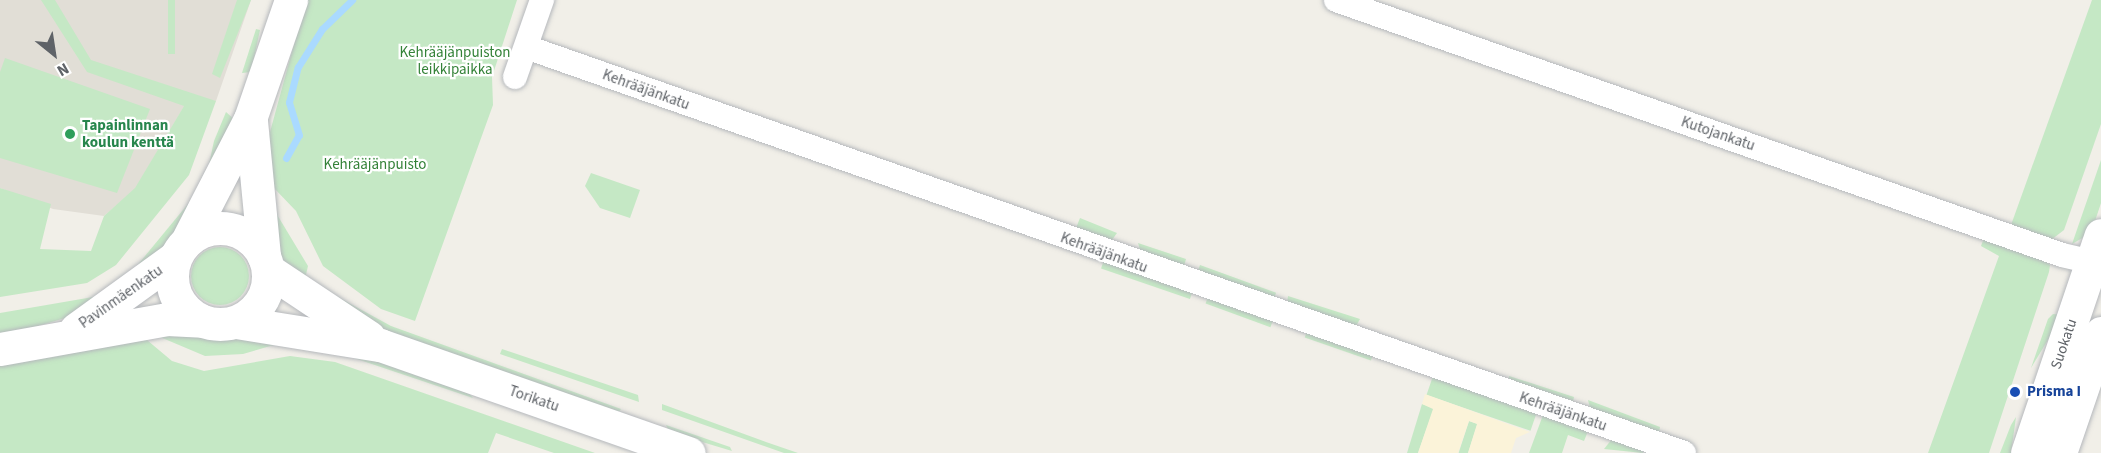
<!DOCTYPE html>
<html>
<head>
<meta charset="utf-8">
<style>
  body { margin:0 }
  #map { position:relative; width:2101px; height:453px; overflow:hidden; background:#f1efe8; font-family:"Source Sans 3",sans-serif }
  div>[style] { position:absolute }
  [style*='--x'] { left:calc(var(--x)*1px); top:calc(var(--y)*1px); width:calc(var(--w)*1px); rotate:calc(var(--a)*1deg) }
  .education>* { inset:0; background:#e1ded6 }
  .green>* { inset:0; background:#c5e8c5; transform-origin:0 0 }
  .round { border-radius:50% }
  .sand>* { inset:0; background:#fbf3d9 }
  .stream>* { height:7px; margin:-3.5px; padding:0 3.5px; transform-origin:3.5px; border-radius:3.5px; background:#aadaff }
  .roads { filter:drop-shadow(0 0 2px #b5b8bc) drop-shadow(0 0 2px #b5b8bc) }
  .street>* { height:24px; margin:-12px; padding:0 12px; transform-origin:12px; border-radius:12px; background:#fff }
  .secondary>* { height:33px; margin:-16.5px; padding:0 16.5px; transform-origin:16.5px; border-radius:16.5px; background:#fff }
  .secondary>.ring { margin:-16.5px; padding:0; box-sizing:content-box; background:none; border:33px solid #fff; border-radius:50% }
  .dots>* { width:16px; height:16px; translate:-50% -50%; box-sizing:border-box; border:3px solid #fff; border-radius:50% }
  span { translate:-50% -50%; white-space:nowrap; text-align:center; line-height:1.15; -webkit-text-stroke:4.5px #fff; paint-order:stroke }
  .park-label { font-size:15px; color:#348238 }
  .street-label { font-size:15px; color:#5f6368 }
  .leisure-label { font-size:15px; color:#27864d; font-weight:700 }
  .left { translate:0 -50%; text-align:left }
  .transit-label { font-size:15px; color:#164399; font-weight:700 }
  .north { position:absolute; left:24px; top:24px; width:60px; height:60px; -webkit-text-stroke:4px #fff; paint-order:stroke; rotate:150deg; font-size:16px; font-weight:700; line-height:24px; text-align:center; color:#5f6368 }
  .north::after { content:''; display:block; margin:auto; width:21px; height:27px; background:#5f6368; clip-path:polygon(50% 0,100% 100%,50% 72%,0 100%) }
</style>
</head>
<body>
<div id="map">
  <div class="education">
    <i style="clip-path:polygon(0 0,251px 0,216px 101px,189px 98px,135px 189px,104px 216px,53px 209px,0 188px)"></i>
  </div>
  <div class="green">
    <i style="clip-path:polygon(41px 0,55px 0,91px 60px,216px 101px,189px 175px,116px 265px,87px 283px,0 297px,0 188px,51px 204px,40px 249px,91px 251px,104px 216px,135px 188px,184px 106px,87px 72px)"></i>
    <i style="left:168px;top:0;width:7px;height:54px"></i>
    <i style="clip-path:polygon(237px 0,251px 0,220px 78px,212px 74px)"></i>
    <i style="clip-path:polygon(306px 0,517px 0,492px 77px,493px 105px,415px 321px,381px 309px,323px 266px,296px 211px,273px 187px,264px 154px)"></i>
    <i style="clip-path:polygon(2092px 0,2101px 0,2101px 124px,2064px 230px,2051px 240px,2011px 225px)"></i>
    <i style="clip-path:polygon(256px 29px,260px 30px,251px 72px,242px 73px)"></i>
    <i style="clip-path:polygon(5px 58px,150px 109px,117px 193px,0 158px,0 72px)"></i>
    <i style="clip-path:polygon(226px 112px,235px 120px,208px 169px,214px 141px)"></i>
    <i style="clip-path:polygon(2101px 160px,2101px 203px,2091px 233px,2072px 244px)"></i>
    <i style="clip-path:polygon(591px 173px,640px 190px,630px 218px,600px 208px,585px 186px)"></i>
    <i style="clip-path:polygon(197px 193px,185px 226px,148px 269px,126px 279px)"></i>
    <i style="clip-path:polygon(270px 203px,308px 266px,304px 283px,279px 255px)"></i>
    <i style="clip-path:polygon(1080px 218px,1117px 233px,1112px 240px,1076px 228px)"></i>
    <i style="clip-path:polygon(1984px 238px,2041px 257px,2050px 265px,2049px 272px,1989px 453px,1928px 453px,1999px 256px,1981px 246px)"></i>
    <i style="clip-path:polygon(1138px 243px,1186px 259px,1184px 266px,1140px 250px)"></i>
    <i class="round" style="left:191px;top:247px;width:58px;height:58px"></i>
    <i style="left:1104px;top:260px;width:94px;height:9px;rotate:19deg"></i>
    <i style="left:1200px;top:265px;width:81px;height:6px;rotate:20deg"></i>
    <i style="clip-path:polygon(327px 291px,391px 326px,621px 409px,616px 415px,377px 327px)"></i>
    <i style="clip-path:polygon(1288px 296px,1360px 319px,1356px 326px,1287px 303px)"></i>
    <i style="clip-path:polygon(93px 297px,86px 312px,0 337px,0 313px)"></i>
    <i style="left:1208px;top:297px;width:69px;height:7px;rotate:20deg"></i>
    <i style="clip-path:polygon(2053px 314px,2063px 315px,2031px 368px,2048px 319px)"></i>
    <i style="clip-path:polygon(188px 330px,209px 338px,263px 335px,284px 342px,243px 354px,205px 356px,160px 337px,160px 331px)"></i>
    <i style="left:1307px;top:331px;width:70px;height:7px;rotate:19deg"></i>
    <i style="clip-path:polygon(141px 335px,172px 361px,204px 371px,290px 356px,335px 362px,595px 453px,554px 453px,496px 433px,488px 453px,0 453px,0 362px)"></i>
    <i style="clip-path:polygon(502px 349px,638px 395px,639px 402px,500px 354px)"></i>
    <i style="clip-path:polygon(350px 351px,465px 388px,473px 398px,342px 354px)"></i>
    <i style="left:1433px;top:376px;width:110px;height:20px;rotate:19deg"></i>
    <i style="clip-path:polygon(1509px 376px,1574px 397px,1573px 401px,1509px 379px)"></i>
    <i style="clip-path:polygon(1588px 400px,1660px 427px,1659px 432px,1590px 408px)"></i>
    <i style="clip-path:polygon(662px 404px,766px 442px,798px 453px,784px 453px,662px 410px)"></i>
    <i style="clip-path:polygon(1422px 404px,1434px 408px,1418px 453px,1407px 453px)"></i>
    <i style="clip-path:polygon(1543px 415px,1588px 431px,1584px 441px,1568px 435px,1562px 453px,1529px 453px)"></i>
    <i style="clip-path:polygon(2016px 417px,2011px 453px,2000px 453px,2011px 425px)"></i>
    <i style="left:1469px;top:421px;width:9px;height:34px;rotate:18deg"></i>
    <i style="clip-path:polygon(666px 425px,730px 447px,732px 451px,669px 432px)"></i>
    <i style="clip-path:polygon(1612px 439px,1642px 449px,1643px 453px,1604px 449px)"></i>
  </div>
  <div class="sand">
    <i style="clip-path:polygon(1425px 394px,1530px 432px,1516px 438px,1511px 453px,1468px 453px,1477px 424px,1469px 421px,1458px 453px,1418px 453px,1433px 409px,1422px 404px)"></i>
  </div>
  <div class="stream">
    <i style="--x:286;--y:158;--w:26;--a:-61"></i>
    <i style="--x:299;--y:135;--w:34;--a:-107"></i>
    <i style="--x:289;--y:102;--w:36;--a:-76"></i>
    <i style="--x:298;--y:67;--w:45;--a:-57.7"></i>
    <i style="--x:322;--y:29;--w:42;--a:-44"></i>
  </div>
  <div class="roads">
    <div class="street">
      <i style="--x:1336;--y:0;--w:769;--a:19.35"></i>
      <i style="--x:2062;--y:255;--w:40;--a:13"></i>
      <i style="--x:526;--y:47;--w:1227;--a:19.32"></i>
      <i style="--x:515;--y:77;--w:82;--a:-70.7"></i>
    </div>
    <div class="secondary">
      <i style="--x:251;--y:121;--w:137;--a:84.5"></i>
      <i class="ring" style="left:172px;top:228px;width:63px;height:63px"></i>
      <i style="--x:189;--y:237;--w:133;--a:-62.7"></i>
      <i style="--x:250;--y:119;--w:126;--a:-71"></i>
      <i style="--x:268;--y:270;--w:121;--a:33.6"></i>
      <i style="--x:236;--y:322;--w:146;--a:9.1"></i>
      <i style="--x:380;--y:345;--w:327;--a:19.3"></i>
      <i style="--x:76;--y:329;--w:121;--a:-35.9"></i>
      <i style="--x:0;--y:349;--w:170;--a:-10.2"></i>
      <i style="--x:167;--y:319;--w:35;--a:3"></i>
      <i style="--x:2027;--y:453;--w:230;--a:-71.3"></i>
      <i style="--x:2060;--y:453;--w:127;--a:-71.1"></i>
    </div>
  </div>
  <div class="dots">
    <i style="left:70px;top:134px;background:#2e9e5b"></i>
    <i style="left:2015px;top:392px;background:#1a4fb4"></i>
  </div>
  <div class="park-label">
    <span style="left:455px;top:61px">Kehrääjänpuiston<br>leikkipaikka</span>
    <span style="left:375px;top:165px">Kehrääjänpuisto</span>
  </div>
  <div class="street-label">
    <span style="left:646px;top:90px;rotate:20deg">Kehrääjänkatu</span>
    <span style="left:1718px;top:134px;rotate:19deg">Kutojankatu</span>
    <span style="left:1104px;top:253px;rotate:20deg">Kehrääjänkatu</span>
    <span style="left:121px;top:297px;rotate:-35deg">Pavinmäenkatu</span>
    <span style="left:2064px;top:344px;rotate:-71deg">Suokatu</span>
    <span style="left:534px;top:399px;rotate:19deg">Torikatu</span>
    <span style="left:1563px;top:412px;rotate:19deg">Kehrääjänkatu</span>
  </div>
  <div class="leisure-label">
    <span class="left" style="left:82px;top:134px">Tapainlinnan<br>koulun kenttä</span>
  </div>
  <div class="transit-label">
    <span class="left" style="left:2027px;top:392px">Prisma I</span>
  </div>
  <div class="north">N</div>
</div>
</body>
</html>
